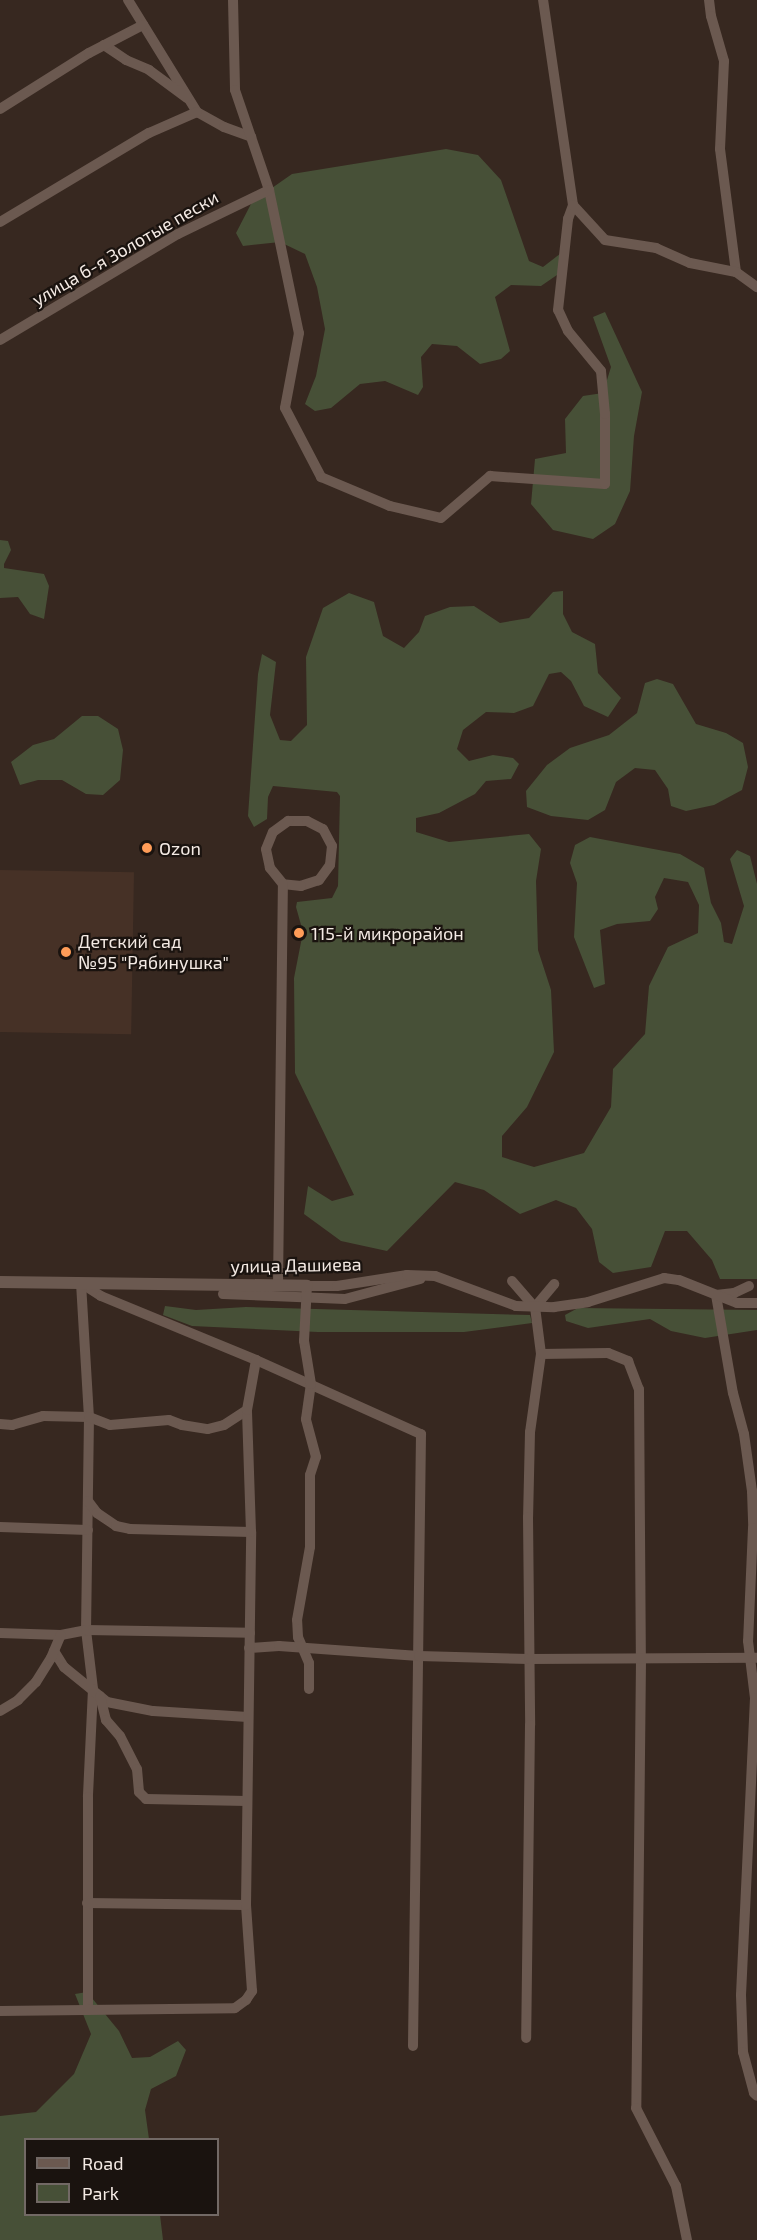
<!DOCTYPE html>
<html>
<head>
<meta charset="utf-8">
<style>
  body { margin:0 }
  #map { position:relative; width:757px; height:2240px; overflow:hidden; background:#372820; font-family:"Exo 2",sans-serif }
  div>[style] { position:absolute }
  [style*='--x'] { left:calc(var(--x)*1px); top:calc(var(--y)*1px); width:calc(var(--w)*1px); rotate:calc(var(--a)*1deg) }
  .built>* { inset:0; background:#463126; transform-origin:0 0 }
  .green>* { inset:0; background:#475037 }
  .minor>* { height:10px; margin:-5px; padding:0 5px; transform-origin:5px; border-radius:5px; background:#6b5950 }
  .tertiary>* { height:12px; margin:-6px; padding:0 6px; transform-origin:6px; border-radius:6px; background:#6b5950 }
  .dots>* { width:16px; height:16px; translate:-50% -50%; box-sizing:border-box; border:3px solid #1a130f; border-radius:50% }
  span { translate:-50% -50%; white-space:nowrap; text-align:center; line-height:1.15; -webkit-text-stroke:4.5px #1a130f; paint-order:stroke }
  .street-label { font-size:18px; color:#f5ebe5 }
  .poi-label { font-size:18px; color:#f5ebe5 }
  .left { translate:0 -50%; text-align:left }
  .legend { position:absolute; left:24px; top:2138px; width:195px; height:78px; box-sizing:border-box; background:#1a130f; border:2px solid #726965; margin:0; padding:8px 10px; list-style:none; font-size:18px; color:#f5ebe5 }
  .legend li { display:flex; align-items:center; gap:12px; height:30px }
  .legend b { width:30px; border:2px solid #726965 }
</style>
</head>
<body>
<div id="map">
  <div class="built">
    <i style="left:0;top:870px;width:134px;height:162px;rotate:1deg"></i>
  </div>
  <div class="green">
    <i style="clip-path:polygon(446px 149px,478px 155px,501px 180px,529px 261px,543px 267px,565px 250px,557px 275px,541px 286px,511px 285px,495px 297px,510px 351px,501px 359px,480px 364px,457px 346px,432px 344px,421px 357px,423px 387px,418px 395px,385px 381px,360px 384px,331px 408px,315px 411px,305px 404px,316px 376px,325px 329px,317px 287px,305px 254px,280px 242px,243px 246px,236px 233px,252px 202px,292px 174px)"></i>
    <i style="clip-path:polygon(605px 312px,642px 392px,634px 436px,630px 491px,615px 524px,593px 539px,553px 530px,531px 504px,535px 459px,566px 453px,565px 419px,583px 396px,603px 393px,611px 367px,593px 317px)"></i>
    <i style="clip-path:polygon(0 540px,8px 541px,11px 550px,4px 564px,4px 568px,44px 574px,49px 586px,44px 619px,30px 614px,18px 597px,0 598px)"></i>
    <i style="clip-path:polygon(563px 591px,563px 614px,572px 632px,595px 644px,598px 673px,621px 698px,608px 717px,584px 706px,571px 681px,561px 672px,549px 674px,533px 706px,514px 713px,486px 712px,463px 730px,457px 749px,469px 761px,493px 755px,513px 758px,519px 764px,511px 779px,486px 781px,475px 794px,439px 813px,416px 818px,416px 832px,449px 842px,529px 834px,541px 849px,536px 881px,538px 950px,551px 990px,554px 1052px,527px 1107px,502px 1136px,502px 1157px,534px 1167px,584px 1153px,611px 1107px,613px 1069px,645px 1034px,649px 986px,668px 947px,698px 933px,699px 905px,688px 882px,664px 878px,655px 897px,658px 909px,650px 921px,617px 924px,600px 930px,605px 984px,594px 988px,574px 937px,577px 883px,570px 863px,575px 845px,590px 837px,680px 854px,704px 868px,711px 903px,721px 923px,724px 942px,732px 944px,744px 906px,730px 859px,737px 850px,750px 856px,757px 884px,757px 1279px,720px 1279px,712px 1260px,687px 1231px,665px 1231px,651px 1267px,613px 1273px,599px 1262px,592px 1229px,576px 1208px,556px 1200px,520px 1214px,484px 1190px,455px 1182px,387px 1251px,341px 1241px,304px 1214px,308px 1186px,332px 1201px,354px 1195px,295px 1073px,294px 978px,303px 932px,296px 907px,297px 902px,332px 898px,338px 886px,340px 796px,337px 792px,273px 786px,268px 797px,267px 819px,254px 827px,248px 816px,258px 674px,262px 654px,276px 662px,270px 715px,280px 740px,291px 741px,307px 725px,306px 657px,323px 608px,349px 593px,374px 602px,383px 636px,404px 648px,419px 632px,425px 616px,450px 607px,474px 606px,500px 623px,529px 618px,553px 592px)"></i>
    <i style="clip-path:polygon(657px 679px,673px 684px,696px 724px,726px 733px,743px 743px,748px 767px,742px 790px,714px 805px,686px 811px,671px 806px,668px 789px,655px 770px,635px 768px,616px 782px,605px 810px,588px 820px,551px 816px,527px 807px,526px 791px,547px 765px,570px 748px,609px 735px,637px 713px,645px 683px)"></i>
    <i style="clip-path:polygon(82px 716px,98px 716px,118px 729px,123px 750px,120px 780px,103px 795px,86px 794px,62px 780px,38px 780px,20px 785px,11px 762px,33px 745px,54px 739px)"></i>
    <i style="clip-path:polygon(165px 1306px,196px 1310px,246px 1307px,530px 1315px,532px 1323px,464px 1332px,318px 1332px,192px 1326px,163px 1315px)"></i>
    <i style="clip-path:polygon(578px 1308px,757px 1310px,757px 1330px,705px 1338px,671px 1331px,650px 1319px,588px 1328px,566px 1321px,565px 1315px)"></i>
    <i style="clip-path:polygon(87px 1992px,119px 2031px,132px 2058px,150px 2057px,178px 2041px,186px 2050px,176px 2076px,151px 2089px,145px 2110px,149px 2139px,26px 2140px,26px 2214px,160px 2215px,163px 2240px,0 2240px,0 2116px,36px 2112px,74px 2074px,91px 2034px,75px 1994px)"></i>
  </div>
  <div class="minor">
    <i style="--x:128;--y:0;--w:132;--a:58.4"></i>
    <i style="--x:197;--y:112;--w:31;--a:29"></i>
    <i style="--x:224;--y:127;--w:29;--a:20"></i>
    <i style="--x:233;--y:0;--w:90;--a:88.7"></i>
    <i style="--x:235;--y:90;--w:106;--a:71.2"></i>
    <i style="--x:269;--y:190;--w:146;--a:78.2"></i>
    <i style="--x:299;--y:333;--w:76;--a:100.6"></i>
    <i style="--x:285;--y:408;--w:78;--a:62.4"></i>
    <i style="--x:321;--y:477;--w:75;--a:22.8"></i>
    <i style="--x:390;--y:506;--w:52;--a:13.2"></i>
    <i style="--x:441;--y:518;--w:65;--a:-40.6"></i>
    <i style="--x:490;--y:476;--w:115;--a:4"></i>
    <i style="--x:605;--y:484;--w:70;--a:-90"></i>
    <i style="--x:605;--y:414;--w:43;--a:-95.3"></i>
    <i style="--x:601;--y:371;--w:52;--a:-129.5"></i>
    <i style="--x:568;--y:331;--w:23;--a:-115"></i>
    <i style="--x:558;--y:310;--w:92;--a:-83.7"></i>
    <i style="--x:568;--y:219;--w:15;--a:-70"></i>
    <i style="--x:573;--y:205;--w:207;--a:-98.3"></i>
    <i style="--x:709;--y:0;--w:16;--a:83"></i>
    <i style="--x:711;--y:16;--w:47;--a:73.9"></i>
    <i style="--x:724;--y:61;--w:88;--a:92.6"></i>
    <i style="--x:720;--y:149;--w:124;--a:82.6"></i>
    <i style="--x:736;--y:272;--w:26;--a:36"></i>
    <i style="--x:104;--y:45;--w:27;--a:34"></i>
    <i style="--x:126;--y:60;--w:25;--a:23"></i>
    <i style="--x:149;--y:70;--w:47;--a:36.4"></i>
    <i style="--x:0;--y:109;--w:105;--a:-32.2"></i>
    <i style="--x:89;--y:53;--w:61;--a:-27.4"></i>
    <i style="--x:573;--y:205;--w:47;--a:47.6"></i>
    <i style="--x:605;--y:240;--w:52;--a:8.9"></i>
    <i style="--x:656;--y:248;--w:37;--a:24"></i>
    <i style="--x:690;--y:263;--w:47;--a:11.1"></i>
    <i style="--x:0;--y:222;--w:174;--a:-30.9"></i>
    <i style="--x:149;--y:133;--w:52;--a:-23.6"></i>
    <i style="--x:0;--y:340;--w:207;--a:-30.8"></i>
    <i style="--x:178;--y:234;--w:101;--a:-25.8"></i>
    <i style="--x:288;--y:821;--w:19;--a:0"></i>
    <i style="--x:307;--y:821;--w:18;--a:27"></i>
    <i style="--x:323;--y:829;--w:19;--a:62"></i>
    <i style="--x:332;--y:846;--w:19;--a:96"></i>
    <i style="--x:330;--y:865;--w:19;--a:126"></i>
    <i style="--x:319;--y:880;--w:19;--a:162"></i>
    <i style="--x:301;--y:886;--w:18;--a:-174"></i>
    <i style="--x:283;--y:884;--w:21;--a:-129"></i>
    <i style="--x:270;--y:868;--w:19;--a:-102"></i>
    <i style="--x:266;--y:849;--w:18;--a:-68"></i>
    <i style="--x:273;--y:832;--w:19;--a:-36"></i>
    <i style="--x:512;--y:1281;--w:35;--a:49"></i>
    <i style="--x:535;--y:1307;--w:47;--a:82.7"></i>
    <i style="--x:541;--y:1354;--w:79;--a:98"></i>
    <i style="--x:530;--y:1432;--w:85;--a:91.3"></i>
    <i style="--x:528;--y:1517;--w:208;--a:89.4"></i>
    <i style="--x:530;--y:1725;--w:313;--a:90.7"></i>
    <i style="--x:81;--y:1283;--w:24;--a:33"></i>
    <i style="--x:101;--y:1296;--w:168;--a:22.4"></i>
    <i style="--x:256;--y:1360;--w:181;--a:24.2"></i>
    <i style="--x:421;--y:1434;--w:612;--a:90.75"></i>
    <i style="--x:81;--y:1283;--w:134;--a:86.6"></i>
    <i style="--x:89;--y:1417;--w:213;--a:90.8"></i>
    <i style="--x:86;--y:1630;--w:59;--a:83.2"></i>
    <i style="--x:93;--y:1689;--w:108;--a:92.7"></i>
    <i style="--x:88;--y:1797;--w:213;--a:90"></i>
    <i style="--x:278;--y:1286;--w:402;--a:-89.3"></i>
    <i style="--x:749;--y:1286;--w:17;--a:155"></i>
    <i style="--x:734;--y:1293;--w:18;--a:174"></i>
    <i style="--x:716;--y:1295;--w:99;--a:80.2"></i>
    <i style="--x:733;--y:1393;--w:42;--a:75"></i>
    <i style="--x:744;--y:1434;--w:58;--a:82"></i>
    <i style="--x:752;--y:1491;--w:37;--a:88"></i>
    <i style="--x:753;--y:1528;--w:113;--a:92.5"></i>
    <i style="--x:748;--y:1641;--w:57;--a:83"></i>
    <i style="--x:755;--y:1698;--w:297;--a:92.7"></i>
    <i style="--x:741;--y:1995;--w:57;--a:88"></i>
    <i style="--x:743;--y:2052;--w:42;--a:75"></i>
    <i style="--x:754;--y:2093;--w:4;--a:45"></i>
    <i style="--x:223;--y:1294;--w:122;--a:2.3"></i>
    <i style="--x:345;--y:1299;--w:78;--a:-14.9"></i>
    <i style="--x:535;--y:1307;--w:30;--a:-50"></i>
    <i style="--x:541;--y:1354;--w:67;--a:-0.9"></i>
    <i style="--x:608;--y:1353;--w:22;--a:22"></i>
    <i style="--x:628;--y:1361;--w:30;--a:69"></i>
    <i style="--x:639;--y:1389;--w:271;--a:89.6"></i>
    <i style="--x:641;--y:1660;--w:448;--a:90.6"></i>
    <i style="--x:636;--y:2108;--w:88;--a:62.9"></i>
    <i style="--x:676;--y:2186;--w:55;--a:78.5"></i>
    <i style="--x:0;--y:1424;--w:12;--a:5"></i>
    <i style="--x:12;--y:1425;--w:32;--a:-16"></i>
    <i style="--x:43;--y:1416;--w:46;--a:1.2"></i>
    <i style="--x:89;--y:1417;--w:22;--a:21"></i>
    <i style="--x:110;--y:1425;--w:59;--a:-4.8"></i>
    <i style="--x:169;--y:1420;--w:14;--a:21"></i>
    <i style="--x:182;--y:1425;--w:26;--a:9"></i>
    <i style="--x:208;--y:1429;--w:16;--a:-14"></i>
    <i style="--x:224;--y:1425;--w:27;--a:-33"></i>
    <i style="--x:88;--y:1501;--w:15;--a:53"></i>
    <i style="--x:97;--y:1513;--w:23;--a:34"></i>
    <i style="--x:116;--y:1526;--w:14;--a:12"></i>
    <i style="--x:130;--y:1529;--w:121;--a:1.4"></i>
    <i style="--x:0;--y:1527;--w:88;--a:2"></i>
    <i style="--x:0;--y:1633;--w:61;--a:1.9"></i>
    <i style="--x:61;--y:1635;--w:25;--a:-11"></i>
    <i style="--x:86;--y:1630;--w:164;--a:1"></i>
    <i style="--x:249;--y:1648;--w:30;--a:-4"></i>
    <i style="--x:279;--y:1646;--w:140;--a:4.1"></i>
    <i style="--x:419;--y:1656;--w:110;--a:1.6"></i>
    <i style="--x:529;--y:1659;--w:228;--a:-0.3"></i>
    <i style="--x:54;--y:1651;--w:19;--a:58"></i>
    <i style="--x:64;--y:1667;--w:55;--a:39.1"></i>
    <i style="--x:107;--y:1702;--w:47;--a:11.1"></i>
    <i style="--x:153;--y:1711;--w:95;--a:3.6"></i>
    <i style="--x:309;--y:1689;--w:26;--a:-90"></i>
    <i style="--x:309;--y:1663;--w:28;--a:-113"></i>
    <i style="--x:298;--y:1637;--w:17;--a:-93"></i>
    <i style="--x:297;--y:1620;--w:74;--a:-79.9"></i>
    <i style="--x:310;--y:1547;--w:72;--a:-90"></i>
    <i style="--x:310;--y:1475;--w:19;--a:-72"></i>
    <i style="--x:316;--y:1457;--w:39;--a:-105"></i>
    <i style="--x:306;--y:1419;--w:35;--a:-82"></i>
    <i style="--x:311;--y:1384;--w:44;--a:-99.2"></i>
    <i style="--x:304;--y:1341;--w:55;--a:-86.9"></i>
    <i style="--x:307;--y:1286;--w:30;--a:0"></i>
    <i style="--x:337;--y:1286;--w:71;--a:-8.9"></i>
    <i style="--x:407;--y:1275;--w:28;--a:2"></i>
    <i style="--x:435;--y:1276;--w:86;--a:20.3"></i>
    <i style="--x:516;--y:1306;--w:38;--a:2"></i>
    <i style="--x:554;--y:1307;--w:34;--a:-8"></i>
    <i style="--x:588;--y:1302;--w:80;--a:-17.5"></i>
    <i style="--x:664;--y:1278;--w:15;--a:8"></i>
    <i style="--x:679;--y:1280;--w:62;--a:21.6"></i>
    <i style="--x:737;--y:1303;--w:20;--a:0"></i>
    <i style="--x:100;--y:1696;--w:25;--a:76"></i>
    <i style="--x:106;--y:1720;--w:21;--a:49"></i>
    <i style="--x:120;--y:1736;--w:37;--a:63"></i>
    <i style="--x:137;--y:1769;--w:23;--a:85"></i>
    <i style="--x:139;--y:1792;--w:10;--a:45"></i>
    <i style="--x:146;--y:1799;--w:101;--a:1.1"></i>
    <i style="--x:0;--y:1711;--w:21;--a:-31"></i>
    <i style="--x:18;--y:1700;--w:25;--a:-45"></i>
    <i style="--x:36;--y:1682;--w:28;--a:-58"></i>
    <i style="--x:51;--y:1658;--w:25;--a:-67"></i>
    <i style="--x:87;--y:1903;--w:159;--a:0.7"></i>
    <i style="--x:0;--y:2011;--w:235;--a:-0.7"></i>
    <i style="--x:235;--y:2008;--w:14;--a:-36"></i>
    <i style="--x:246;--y:2000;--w:11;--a:-56"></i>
    <i style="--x:252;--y:1991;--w:86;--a:-94"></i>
    <i style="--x:246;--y:1905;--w:373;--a:-89.2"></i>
    <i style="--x:251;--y:1532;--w:122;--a:-91.9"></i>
    <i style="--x:247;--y:1410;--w:51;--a:-79.8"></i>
  </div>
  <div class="tertiary">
    <i style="--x:0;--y:1282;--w:307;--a:0.7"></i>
  </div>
  <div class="dots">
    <i style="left:147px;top:848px;background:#fe9c58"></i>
    <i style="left:299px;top:933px;background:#fe9c58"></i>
    <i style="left:66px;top:952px;background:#fe9c58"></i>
  </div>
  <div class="street-label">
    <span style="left:125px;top:248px;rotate:-30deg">улица 6-я Золотые пески</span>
    <span style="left:296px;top:1265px;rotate:-1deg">улица Дашиева</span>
  </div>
  <div class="poi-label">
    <span class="left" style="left:159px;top:848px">Ozon</span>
    <span class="left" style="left:311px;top:933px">115-й микрорайон</span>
    <span class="left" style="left:78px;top:952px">Детский сад<br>№95 "Рябинушка"</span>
  </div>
  <ul class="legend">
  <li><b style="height:8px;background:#6b5950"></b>Road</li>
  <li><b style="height:16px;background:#475037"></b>Park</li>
  </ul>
</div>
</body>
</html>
